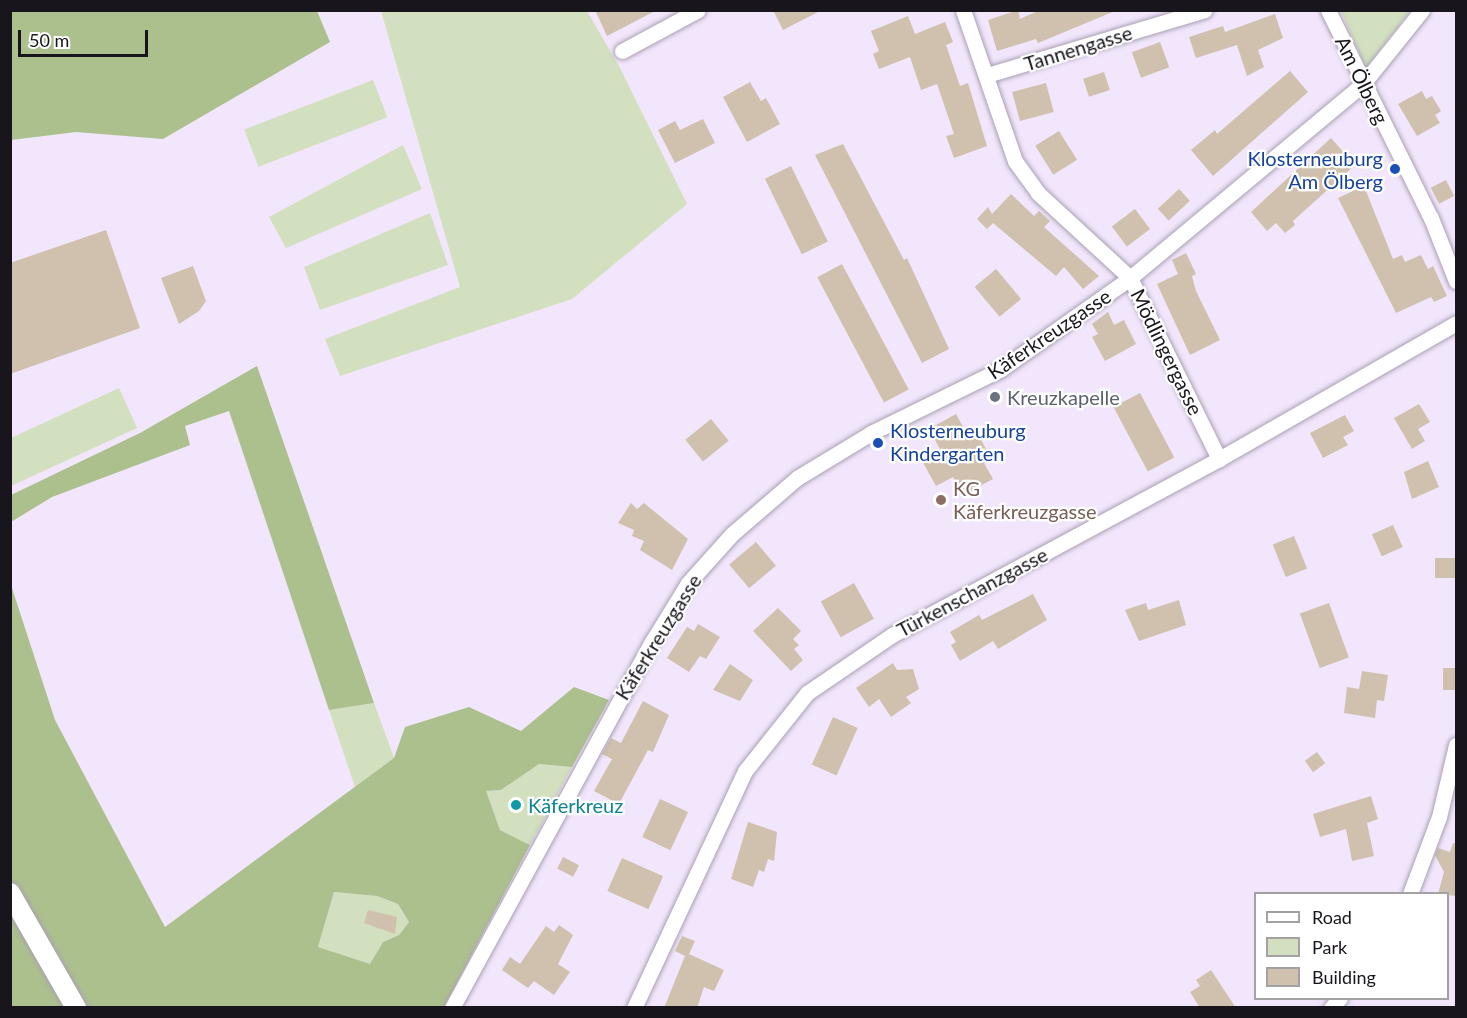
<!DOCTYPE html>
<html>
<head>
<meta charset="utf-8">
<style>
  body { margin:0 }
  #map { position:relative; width:1467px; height:1018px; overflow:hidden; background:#f1e6fb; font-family:Lato,sans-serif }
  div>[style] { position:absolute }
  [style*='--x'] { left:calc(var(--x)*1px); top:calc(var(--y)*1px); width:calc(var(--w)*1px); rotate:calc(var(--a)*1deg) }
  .green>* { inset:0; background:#d2e0bf; transform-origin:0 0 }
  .forest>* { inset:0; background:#acc08e }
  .building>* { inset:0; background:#cfc1ae; transform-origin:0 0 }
  .roads { filter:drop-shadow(0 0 2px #aa9fb3) drop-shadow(0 0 2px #aa9fb3) }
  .minor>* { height:15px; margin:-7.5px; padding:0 7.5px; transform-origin:7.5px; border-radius:7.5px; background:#fff }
  .tertiary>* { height:20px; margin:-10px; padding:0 10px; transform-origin:10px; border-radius:10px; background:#fff }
  .dots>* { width:16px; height:16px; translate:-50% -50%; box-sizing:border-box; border:3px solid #fff; border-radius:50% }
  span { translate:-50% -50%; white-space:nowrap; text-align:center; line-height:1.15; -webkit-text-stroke:4.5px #fff; paint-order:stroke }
  .street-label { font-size:20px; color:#19151c }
  .transit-label { font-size:20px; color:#164399 }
  .right { translate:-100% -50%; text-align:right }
  .left { translate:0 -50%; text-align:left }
  .worship-label { font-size:20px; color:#5b616d }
  .education-label { font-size:20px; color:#785e54 }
  .culture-label { font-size:20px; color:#0d838f }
  .frame { position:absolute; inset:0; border:12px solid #19151c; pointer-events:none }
  .legend { position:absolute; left:1254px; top:892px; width:195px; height:108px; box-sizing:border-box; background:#fff; border:2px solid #a3a1a4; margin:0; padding:8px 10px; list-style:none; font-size:18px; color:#19151c }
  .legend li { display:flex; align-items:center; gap:12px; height:30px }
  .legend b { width:30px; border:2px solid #a3a1a4 }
  .scale { position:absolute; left:18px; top:30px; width:130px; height:27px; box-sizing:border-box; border:3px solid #19151c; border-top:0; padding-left:8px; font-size:18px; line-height:21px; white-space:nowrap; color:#19151c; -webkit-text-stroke:4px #fff; paint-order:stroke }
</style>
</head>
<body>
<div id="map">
  <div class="green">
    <i style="clip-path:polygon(381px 11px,587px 11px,620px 68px,687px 204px,572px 299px,340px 376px,325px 339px,460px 287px)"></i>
    <i style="clip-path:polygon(1341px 11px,1410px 11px,1366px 68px)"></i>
    <i style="left:373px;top:80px;width:40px;height:138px;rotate:69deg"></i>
    <i style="clip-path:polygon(403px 145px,422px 189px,286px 248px,269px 217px)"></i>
    <i style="clip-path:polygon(430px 213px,448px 265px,320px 310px,304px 267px)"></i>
    <i style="clip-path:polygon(119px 388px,137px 428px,11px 486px,11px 438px)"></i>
    <i style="clip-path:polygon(374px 703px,394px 758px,355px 787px,329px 710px)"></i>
    <i style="clip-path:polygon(539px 764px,572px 767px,530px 845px,500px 830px,485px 791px,501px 790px)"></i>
    <i style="clip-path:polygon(334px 892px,377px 896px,398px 904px,409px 922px,399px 935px,383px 942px,370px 965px,318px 947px)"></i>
  </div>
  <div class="forest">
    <i style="clip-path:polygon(11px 10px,317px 11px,330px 42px,163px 139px,76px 132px,11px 140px)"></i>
    <i style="clip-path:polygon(257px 366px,374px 703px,329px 710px,229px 411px,185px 426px,190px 445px,52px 497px,11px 522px,11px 495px,140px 433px)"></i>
    <i style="clip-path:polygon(evenodd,10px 582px,55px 720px,165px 927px,394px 758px,405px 727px,469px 707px,521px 731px,574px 687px,609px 700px,572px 767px,539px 764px,501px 790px,486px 791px,500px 830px,530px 845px,444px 1007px,11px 1007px,10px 582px,334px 892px,377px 896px,398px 904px,409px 922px,399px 935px,383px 942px,370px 964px,318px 947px,334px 892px)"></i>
  </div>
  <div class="building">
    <i style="clip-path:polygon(595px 10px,657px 10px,607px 36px)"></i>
    <i style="clip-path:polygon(773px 10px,822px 10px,783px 30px)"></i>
    <i style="clip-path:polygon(1018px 10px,1020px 19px,1040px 10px,1115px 11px,1038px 43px,1036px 39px,997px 51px,988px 20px)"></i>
    <i style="clip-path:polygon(1275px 14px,1283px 38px,1258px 50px,1264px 67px,1247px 76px,1237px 45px,1196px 58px,1189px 37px,1223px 26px,1225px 32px)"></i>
    <i style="clip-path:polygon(908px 16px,915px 34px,945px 22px,953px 42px,946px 45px,960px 86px,968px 83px,987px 146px,954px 158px,946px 136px,954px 134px,937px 84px,921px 90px,910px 57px,879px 69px,873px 54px,879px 51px,871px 31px)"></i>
    <i style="left:1160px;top:42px;width:27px;height:30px;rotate:70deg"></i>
    <i style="clip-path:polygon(1290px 71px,1308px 92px,1213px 176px,1191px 150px,1215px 130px,1217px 134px)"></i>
    <i style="left:1104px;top:72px;width:19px;height:22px;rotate:72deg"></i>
    <i style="clip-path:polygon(750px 82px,761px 101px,766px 98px,780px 124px,747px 142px,723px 97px)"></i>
    <i style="left:1046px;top:83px;width:30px;height:35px;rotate:75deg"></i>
    <i style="clip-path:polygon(1422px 91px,1426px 99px,1432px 96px,1441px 111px,1435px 115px,1440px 123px,1417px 136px,1398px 104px)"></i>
    <i style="clip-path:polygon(703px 119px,715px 143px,675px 163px,658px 130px,675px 121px,680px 130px)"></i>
    <i style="left:1059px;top:131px;width:34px;height:28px;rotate:58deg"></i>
    <i style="clip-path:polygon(1331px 138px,1355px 165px,1293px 221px,1295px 225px,1285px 233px,1276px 223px,1267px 231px,1251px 212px)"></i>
    <i style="clip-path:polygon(843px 144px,904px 260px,907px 258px,949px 349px,922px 363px,815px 155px)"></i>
    <i style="left:791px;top:166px;width:84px;height:29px;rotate:64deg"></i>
    <i style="left:1446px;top:180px;width:18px;height:17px;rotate:63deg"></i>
    <i style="clip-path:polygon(1364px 186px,1393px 259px,1402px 255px,1405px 262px,1421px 255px,1428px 269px,1433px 266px,1447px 296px,1434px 302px,1431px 297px,1396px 313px,1338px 198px)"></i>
    <i style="left:1179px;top:189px;width:16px;height:29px;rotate:47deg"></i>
    <i style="clip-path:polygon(1011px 194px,1034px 216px,1039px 211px,1050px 221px,1044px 227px,1099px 276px,1083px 289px,1064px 267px,1056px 276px,993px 223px,987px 229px,977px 219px,988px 207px,992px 214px)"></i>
    <i style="left:1135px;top:209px;width:25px;height:29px;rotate:53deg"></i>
    <i style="clip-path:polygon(106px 230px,140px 328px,10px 374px,10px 263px)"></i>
    <i style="clip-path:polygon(1186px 253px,1196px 274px,1192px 276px,1196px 291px,1220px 340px,1190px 355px,1157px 284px,1178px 274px,1172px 260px)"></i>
    <i style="left:842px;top:264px;width:142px;height:28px;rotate:62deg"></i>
    <i style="clip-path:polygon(193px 266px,206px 301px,199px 311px,179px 324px,161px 278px)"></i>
    <i style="left:996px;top:269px;width:39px;height:28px;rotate:50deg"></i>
    <i style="clip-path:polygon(1108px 312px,1114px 325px,1124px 320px,1136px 344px,1105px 361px,1092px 337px,1098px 334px,1092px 324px)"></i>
    <i style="left:1140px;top:393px;width:73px;height:30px;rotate:62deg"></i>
    <i style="clip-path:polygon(1419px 404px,1430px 422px,1418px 429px,1425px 441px,1412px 449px,1394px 418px)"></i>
    <i style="clip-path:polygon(956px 414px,967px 434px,975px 429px,991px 458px,984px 463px,993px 479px,963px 495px,953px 477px,936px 486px,921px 459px,940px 449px,929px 429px)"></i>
    <i style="clip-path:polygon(1345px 415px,1354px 431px,1343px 437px,1348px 445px,1323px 458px,1310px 433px)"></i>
    <i style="left:711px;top:419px;width:28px;height:33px;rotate:51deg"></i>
    <i style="clip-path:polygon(1428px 461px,1439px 487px,1412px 499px,1404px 472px)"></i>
    <i style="clip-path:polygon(631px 503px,637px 509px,644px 503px,688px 539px,672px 570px,640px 550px,644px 541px,632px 536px,634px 530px,618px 523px)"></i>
    <i style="left:1393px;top:525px;width:24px;height:23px;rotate:66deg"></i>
    <i style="left:1294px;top:536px;width:35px;height:23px;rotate:68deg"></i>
    <i style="left:756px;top:542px;width:31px;height:35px;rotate:50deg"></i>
    <i style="left:1435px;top:558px;width:21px;height:20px"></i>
    <i style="left:854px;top:583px;width:41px;height:38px;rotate:61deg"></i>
    <i style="clip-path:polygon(1033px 594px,1047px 620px,998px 649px,993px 641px,960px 661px,951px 645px,956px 642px,950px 632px,979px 615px,982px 620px)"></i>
    <i style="clip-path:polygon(1179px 600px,1186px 625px,1139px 641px,1125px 610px,1146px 603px,1148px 610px)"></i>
    <i style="left:1329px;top:603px;width:58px;height:31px;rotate:70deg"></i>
    <i style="clip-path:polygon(778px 608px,801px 631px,793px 639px,799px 645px,794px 649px,803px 660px,791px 671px,753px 631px)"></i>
    <i style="clip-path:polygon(698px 624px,720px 637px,706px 659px,700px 656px,689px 672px,667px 658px,687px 627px,694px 631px)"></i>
    <i style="clip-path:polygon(893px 663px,897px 670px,913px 669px,919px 689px,906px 697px,911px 703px,891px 717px,879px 699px,869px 707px,856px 688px)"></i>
    <i style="clip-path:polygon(730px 664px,753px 680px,740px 701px,713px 690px)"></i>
    <i style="left:1443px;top:668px;width:13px;height:22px"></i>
    <i style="clip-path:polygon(1362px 671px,1388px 675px,1384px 701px,1377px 700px,1375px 718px,1344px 713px,1347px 687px,1359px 689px)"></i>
    <i style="clip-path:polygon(643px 701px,669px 715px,653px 752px,648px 750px,619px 804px,594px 791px,612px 759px,602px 754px,611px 738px,621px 743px)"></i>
    <i style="left:833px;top:717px;width:27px;height:52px;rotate:24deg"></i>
    <i style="left:1317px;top:752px;width:14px;height:15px;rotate:54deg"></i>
    <i style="clip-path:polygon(1371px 796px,1378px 819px,1367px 823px,1374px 856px,1352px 861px,1346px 829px,1320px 837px,1313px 814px)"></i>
    <i style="left:660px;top:799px;width:31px;height:42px;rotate:25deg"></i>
    <i style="clip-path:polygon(748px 822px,777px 832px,774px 861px,768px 859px,764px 872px,759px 870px,753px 887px,731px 879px)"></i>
    <i style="clip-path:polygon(1453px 843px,1456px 844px,1456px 896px,1438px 894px,1444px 872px,1435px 855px,1438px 848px,1450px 852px)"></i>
    <i style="left:563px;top:857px;width:18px;height:13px;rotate:27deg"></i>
    <i style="left:622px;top:858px;width:45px;height:36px;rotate:24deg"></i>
    <i style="clip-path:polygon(368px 910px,397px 917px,395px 934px,364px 923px)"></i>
    <i style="clip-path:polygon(559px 925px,573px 935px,558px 964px,570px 972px,554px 995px,534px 981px,528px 988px,502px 970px,510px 957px,520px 964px,546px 926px,554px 932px)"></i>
    <i style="clip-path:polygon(682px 936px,695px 941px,689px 954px,724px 970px,714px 991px,704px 987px,697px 1008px,664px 1008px,685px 956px,675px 951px)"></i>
    <i style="clip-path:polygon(1211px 970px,1236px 1008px,1200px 1008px,1190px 992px,1200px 986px,1196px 980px)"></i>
  </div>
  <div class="roads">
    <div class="minor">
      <i style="--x:963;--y:10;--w:160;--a:71"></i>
      <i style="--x:1015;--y:161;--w:39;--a:54"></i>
      <i style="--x:1038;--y:193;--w:125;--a:42.7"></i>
      <i style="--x:1130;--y:278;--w:202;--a:63.8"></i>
      <i style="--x:1328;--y:10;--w:232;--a:63.7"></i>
      <i style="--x:1431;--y:218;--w:68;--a:68.4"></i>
      <i style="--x:622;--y:51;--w:86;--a:-28.3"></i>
      <i style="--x:987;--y:75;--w:227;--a:-16.6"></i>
      <i style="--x:1410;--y:894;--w:82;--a:-69.4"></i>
      <i style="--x:1439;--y:817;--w:74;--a:-76.7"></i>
      <i style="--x:452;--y:1008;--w:419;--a:-61.4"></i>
      <i style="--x:653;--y:640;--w:67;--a:-58.4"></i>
      <i style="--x:688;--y:583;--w:66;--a:-48.1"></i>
      <i style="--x:732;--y:534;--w:86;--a:-40.7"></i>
      <i style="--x:797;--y:478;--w:87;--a:-31.3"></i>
      <i style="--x:871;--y:433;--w:145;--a:-26.2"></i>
      <i style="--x:1001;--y:369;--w:158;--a:-35.2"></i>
      <i style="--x:1130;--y:278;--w:302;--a:-39.8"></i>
      <i style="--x:1362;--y:85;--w:96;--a:-51.3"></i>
      <i style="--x:634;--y:1008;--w:262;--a:-64.9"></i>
      <i style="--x:745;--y:771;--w:100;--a:-51.5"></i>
      <i style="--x:807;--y:693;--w:103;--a:-34.3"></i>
      <i style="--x:892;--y:635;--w:371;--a:-28.3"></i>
      <i style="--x:1219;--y:459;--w:273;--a:-29.8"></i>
      <i style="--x:1331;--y:1008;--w:13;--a:-48"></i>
    </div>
    <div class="tertiary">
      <i style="--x:10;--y:893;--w:133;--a:60.1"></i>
    </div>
  </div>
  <div class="dots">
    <i style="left:1395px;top:169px;background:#1a4fb4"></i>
    <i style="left:995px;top:397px;background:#6b7280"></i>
    <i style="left:878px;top:443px;background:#1a4fb4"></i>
    <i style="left:941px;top:500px;background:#8d6e63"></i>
    <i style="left:516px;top:805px;background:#0f9aa8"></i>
  </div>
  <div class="street-label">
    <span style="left:1078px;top:48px;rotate:-17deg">Tannengasse</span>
    <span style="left:1362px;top:80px;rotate:64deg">Am Ölberg</span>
    <span style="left:1049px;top:334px;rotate:-34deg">Käferkreuzgasse</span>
    <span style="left:1167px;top:352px;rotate:64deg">Mödlingergasse</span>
    <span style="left:972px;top:592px;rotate:-28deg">Türkenschanzgasse</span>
    <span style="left:658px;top:637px;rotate:-58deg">Käferkreuzgasse</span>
  </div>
  <div class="transit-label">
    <span class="right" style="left:1383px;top:170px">Klosterneuburg<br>Am Ölberg</span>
    <span class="left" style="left:890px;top:442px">Klosterneuburg<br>Kindergarten</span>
  </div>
  <div class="worship-label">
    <span class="left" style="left:1007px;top:397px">Kreuzkapelle</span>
  </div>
  <div class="education-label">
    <span class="left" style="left:953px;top:500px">KG<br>Käferkreuzgasse</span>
  </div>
  <div class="culture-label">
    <span class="left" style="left:528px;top:805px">Käferkreuz</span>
  </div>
  <div class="frame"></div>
  <ul class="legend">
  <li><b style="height:8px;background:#fff"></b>Road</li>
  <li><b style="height:16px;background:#d2e0bf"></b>Park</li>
  <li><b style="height:16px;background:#cfc1ae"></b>Building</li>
  </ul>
  <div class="scale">50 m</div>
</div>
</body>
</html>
